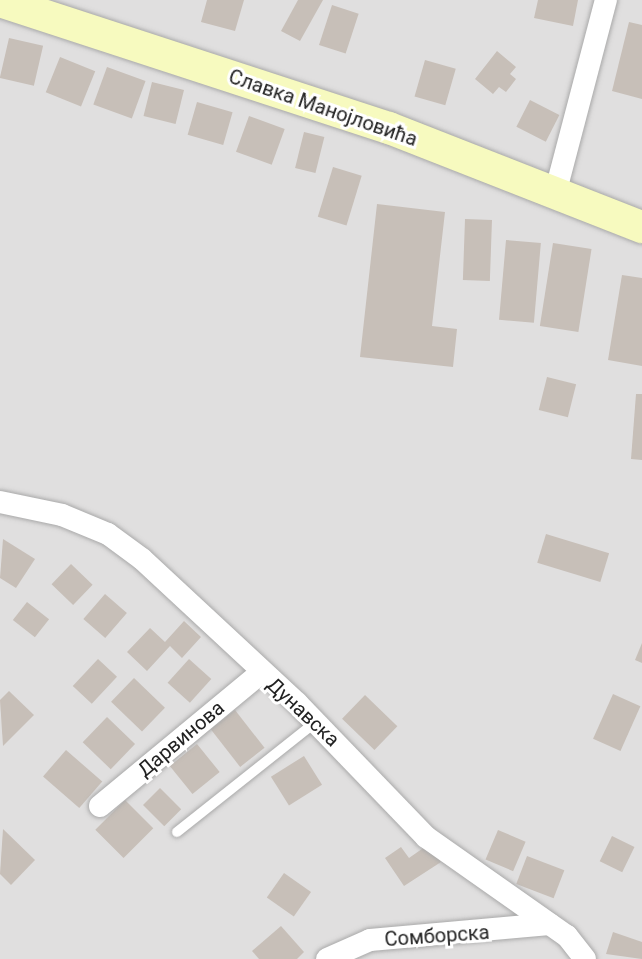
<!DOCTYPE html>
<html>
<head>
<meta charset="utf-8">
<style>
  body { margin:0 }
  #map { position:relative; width:642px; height:959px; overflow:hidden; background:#f2efe9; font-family:Roboto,sans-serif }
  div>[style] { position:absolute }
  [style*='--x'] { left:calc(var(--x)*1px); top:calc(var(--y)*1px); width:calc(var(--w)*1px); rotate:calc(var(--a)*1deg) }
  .residential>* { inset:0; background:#e0dfdf; transform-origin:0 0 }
  .building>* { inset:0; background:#c7bfb8; transform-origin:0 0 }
  .roads { filter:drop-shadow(0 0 2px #a9a9a9) drop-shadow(0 0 2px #a9a9a9) }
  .lane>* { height:10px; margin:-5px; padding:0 5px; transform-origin:5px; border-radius:5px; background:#fff }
  .street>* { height:22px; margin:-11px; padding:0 11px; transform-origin:11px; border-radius:11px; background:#fff }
  .secondary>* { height:32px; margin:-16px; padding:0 16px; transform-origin:16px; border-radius:16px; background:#f7fabf }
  span { translate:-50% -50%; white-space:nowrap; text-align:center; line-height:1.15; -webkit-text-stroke:6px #fff; paint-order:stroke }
  .street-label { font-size:20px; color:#222 }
</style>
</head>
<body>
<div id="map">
  <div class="residential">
    <i style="left:0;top:0;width:642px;height:959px"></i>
  </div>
  <div class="building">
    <i style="clip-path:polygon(207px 0,244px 0,235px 31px,201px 22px)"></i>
    <i style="clip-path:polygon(298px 0,323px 0,300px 41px,281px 31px)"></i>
    <i style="clip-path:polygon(538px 0,578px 0,573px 26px,534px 18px)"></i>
    <i style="left:332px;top:5px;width:28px;height:42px;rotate:18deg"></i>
    <i style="clip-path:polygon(629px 22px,642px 25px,642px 99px,612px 91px)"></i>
    <i style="left:9px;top:38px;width:35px;height:41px;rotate:13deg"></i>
    <i style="clip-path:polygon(497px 51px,516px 67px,510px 74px,516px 79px,506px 92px,499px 87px,493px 94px,475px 79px)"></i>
    <i style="left:60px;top:57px;width:38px;height:38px;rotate:22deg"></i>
    <i style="left:425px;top:60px;width:32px;height:38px;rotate:16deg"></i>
    <i style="left:107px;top:67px;width:41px;height:40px;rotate:20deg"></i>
    <i style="left:152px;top:82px;width:33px;height:35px;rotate:14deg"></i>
    <i style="left:530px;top:100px;width:33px;height:30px;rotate:27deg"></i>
    <i style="left:197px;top:102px;width:37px;height:34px;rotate:16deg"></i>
    <i style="left:249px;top:116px;width:38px;height:38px;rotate:20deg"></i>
    <i style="left:304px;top:132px;width:21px;height:37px;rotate:14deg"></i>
    <i style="left:333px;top:167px;width:30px;height:52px;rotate:17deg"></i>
    <i style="clip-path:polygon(377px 204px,445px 212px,432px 326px,457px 329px,453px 367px,360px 357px)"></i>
    <i style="left:465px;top:219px;width:27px;height:61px;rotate:2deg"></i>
    <i style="left:506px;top:240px;width:35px;height:80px;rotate:5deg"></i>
    <i style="left:553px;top:243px;width:39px;height:84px;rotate:9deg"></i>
    <i style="clip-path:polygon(622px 275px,642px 278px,642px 366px,608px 360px)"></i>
    <i style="left:547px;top:377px;width:30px;height:34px;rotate:14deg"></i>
    <i style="clip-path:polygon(636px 394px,642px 394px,642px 460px,631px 459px)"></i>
    <i style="left:546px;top:534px;width:66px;height:30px;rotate:17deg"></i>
    <i style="clip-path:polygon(3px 539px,35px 559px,16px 588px,0 578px)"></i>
    <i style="left:71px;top:564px;width:30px;height:28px;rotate:44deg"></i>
    <i style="left:105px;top:594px;width:29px;height:33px;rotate:41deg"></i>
    <i style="left:27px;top:602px;width:28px;height:23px;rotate:38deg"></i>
    <i style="clip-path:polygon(184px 621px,201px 637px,182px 658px,170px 646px,147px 671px,127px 652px,150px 628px,165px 642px)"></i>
    <i style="clip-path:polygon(642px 643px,642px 663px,635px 660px)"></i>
    <i style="left:98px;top:659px;width:26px;height:37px;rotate:43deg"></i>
    <i style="left:189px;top:659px;width:30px;height:32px;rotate:42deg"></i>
    <i style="left:134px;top:678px;width:43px;height:33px;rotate:44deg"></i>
    <i style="clip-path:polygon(9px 691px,34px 715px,3px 746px,0 700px)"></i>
    <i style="left:613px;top:694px;width:30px;height:49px;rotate:24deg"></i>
    <i style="left:365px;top:695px;width:45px;height:33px;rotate:44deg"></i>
    <i style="left:235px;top:710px;width:48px;height:31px;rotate:52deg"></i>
    <i style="left:107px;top:717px;width:39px;height:35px;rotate:44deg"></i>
    <i style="left:197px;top:744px;width:36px;height:35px;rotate:51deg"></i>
    <i style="left:66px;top:750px;width:48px;height:35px;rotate:41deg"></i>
    <i style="left:304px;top:756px;width:34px;height:39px;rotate:58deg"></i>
    <i style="left:160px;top:788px;width:30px;height:24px;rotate:45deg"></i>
    <i style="left:125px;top:800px;width:40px;height:42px;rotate:45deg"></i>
    <i style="clip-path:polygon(3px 829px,35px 860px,11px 885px,0 874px)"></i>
    <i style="left:498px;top:830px;width:30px;height:32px;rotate:23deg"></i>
    <i style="left:612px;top:836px;width:25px;height:28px;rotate:26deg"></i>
    <i style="clip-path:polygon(429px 844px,441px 862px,404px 886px,385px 858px,401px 847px,409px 858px)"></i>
    <i style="left:527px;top:856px;width:40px;height:30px;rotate:21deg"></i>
    <i style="left:284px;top:873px;width:33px;height:30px;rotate:35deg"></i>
    <i style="clip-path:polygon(281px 926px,304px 952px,297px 959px,259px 959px,252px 951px)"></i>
    <i style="clip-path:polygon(613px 932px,642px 942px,642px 959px,606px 954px)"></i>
  </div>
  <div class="roads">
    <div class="lane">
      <i style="--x:177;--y:832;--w:177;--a:-38.4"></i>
    </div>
    <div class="street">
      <i style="--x:555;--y:194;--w:201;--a:-75.3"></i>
      <i style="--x:0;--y:502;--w:63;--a:11.8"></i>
      <i style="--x:62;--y:515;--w:50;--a:22.4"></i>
      <i style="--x:108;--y:534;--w:42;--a:36.3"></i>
      <i style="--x:142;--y:559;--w:212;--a:42.9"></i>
      <i style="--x:297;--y:703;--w:186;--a:46.1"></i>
      <i style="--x:426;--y:837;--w:172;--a:35.1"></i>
      <i style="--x:567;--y:936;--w:29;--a:52"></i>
      <i style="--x:100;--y:806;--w:209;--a:-39.6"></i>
      <i style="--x:327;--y:959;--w:47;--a:-23.8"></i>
      <i style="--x:370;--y:940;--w:180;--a:-5.1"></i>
    </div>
    <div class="secondary">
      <i style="--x:0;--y:1;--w:409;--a:18.1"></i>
      <i style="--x:389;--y:128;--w:272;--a:21.4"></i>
    </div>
  </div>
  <div class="street-label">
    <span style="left:323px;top:108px;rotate:19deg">Славка Манојловића</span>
    <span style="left:303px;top:712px;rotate:43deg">Дунавска</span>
    <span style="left:181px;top:739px;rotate:-40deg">Дарвинова</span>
    <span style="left:437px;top:936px;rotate:-4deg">Сомборска</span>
  </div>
</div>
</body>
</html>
